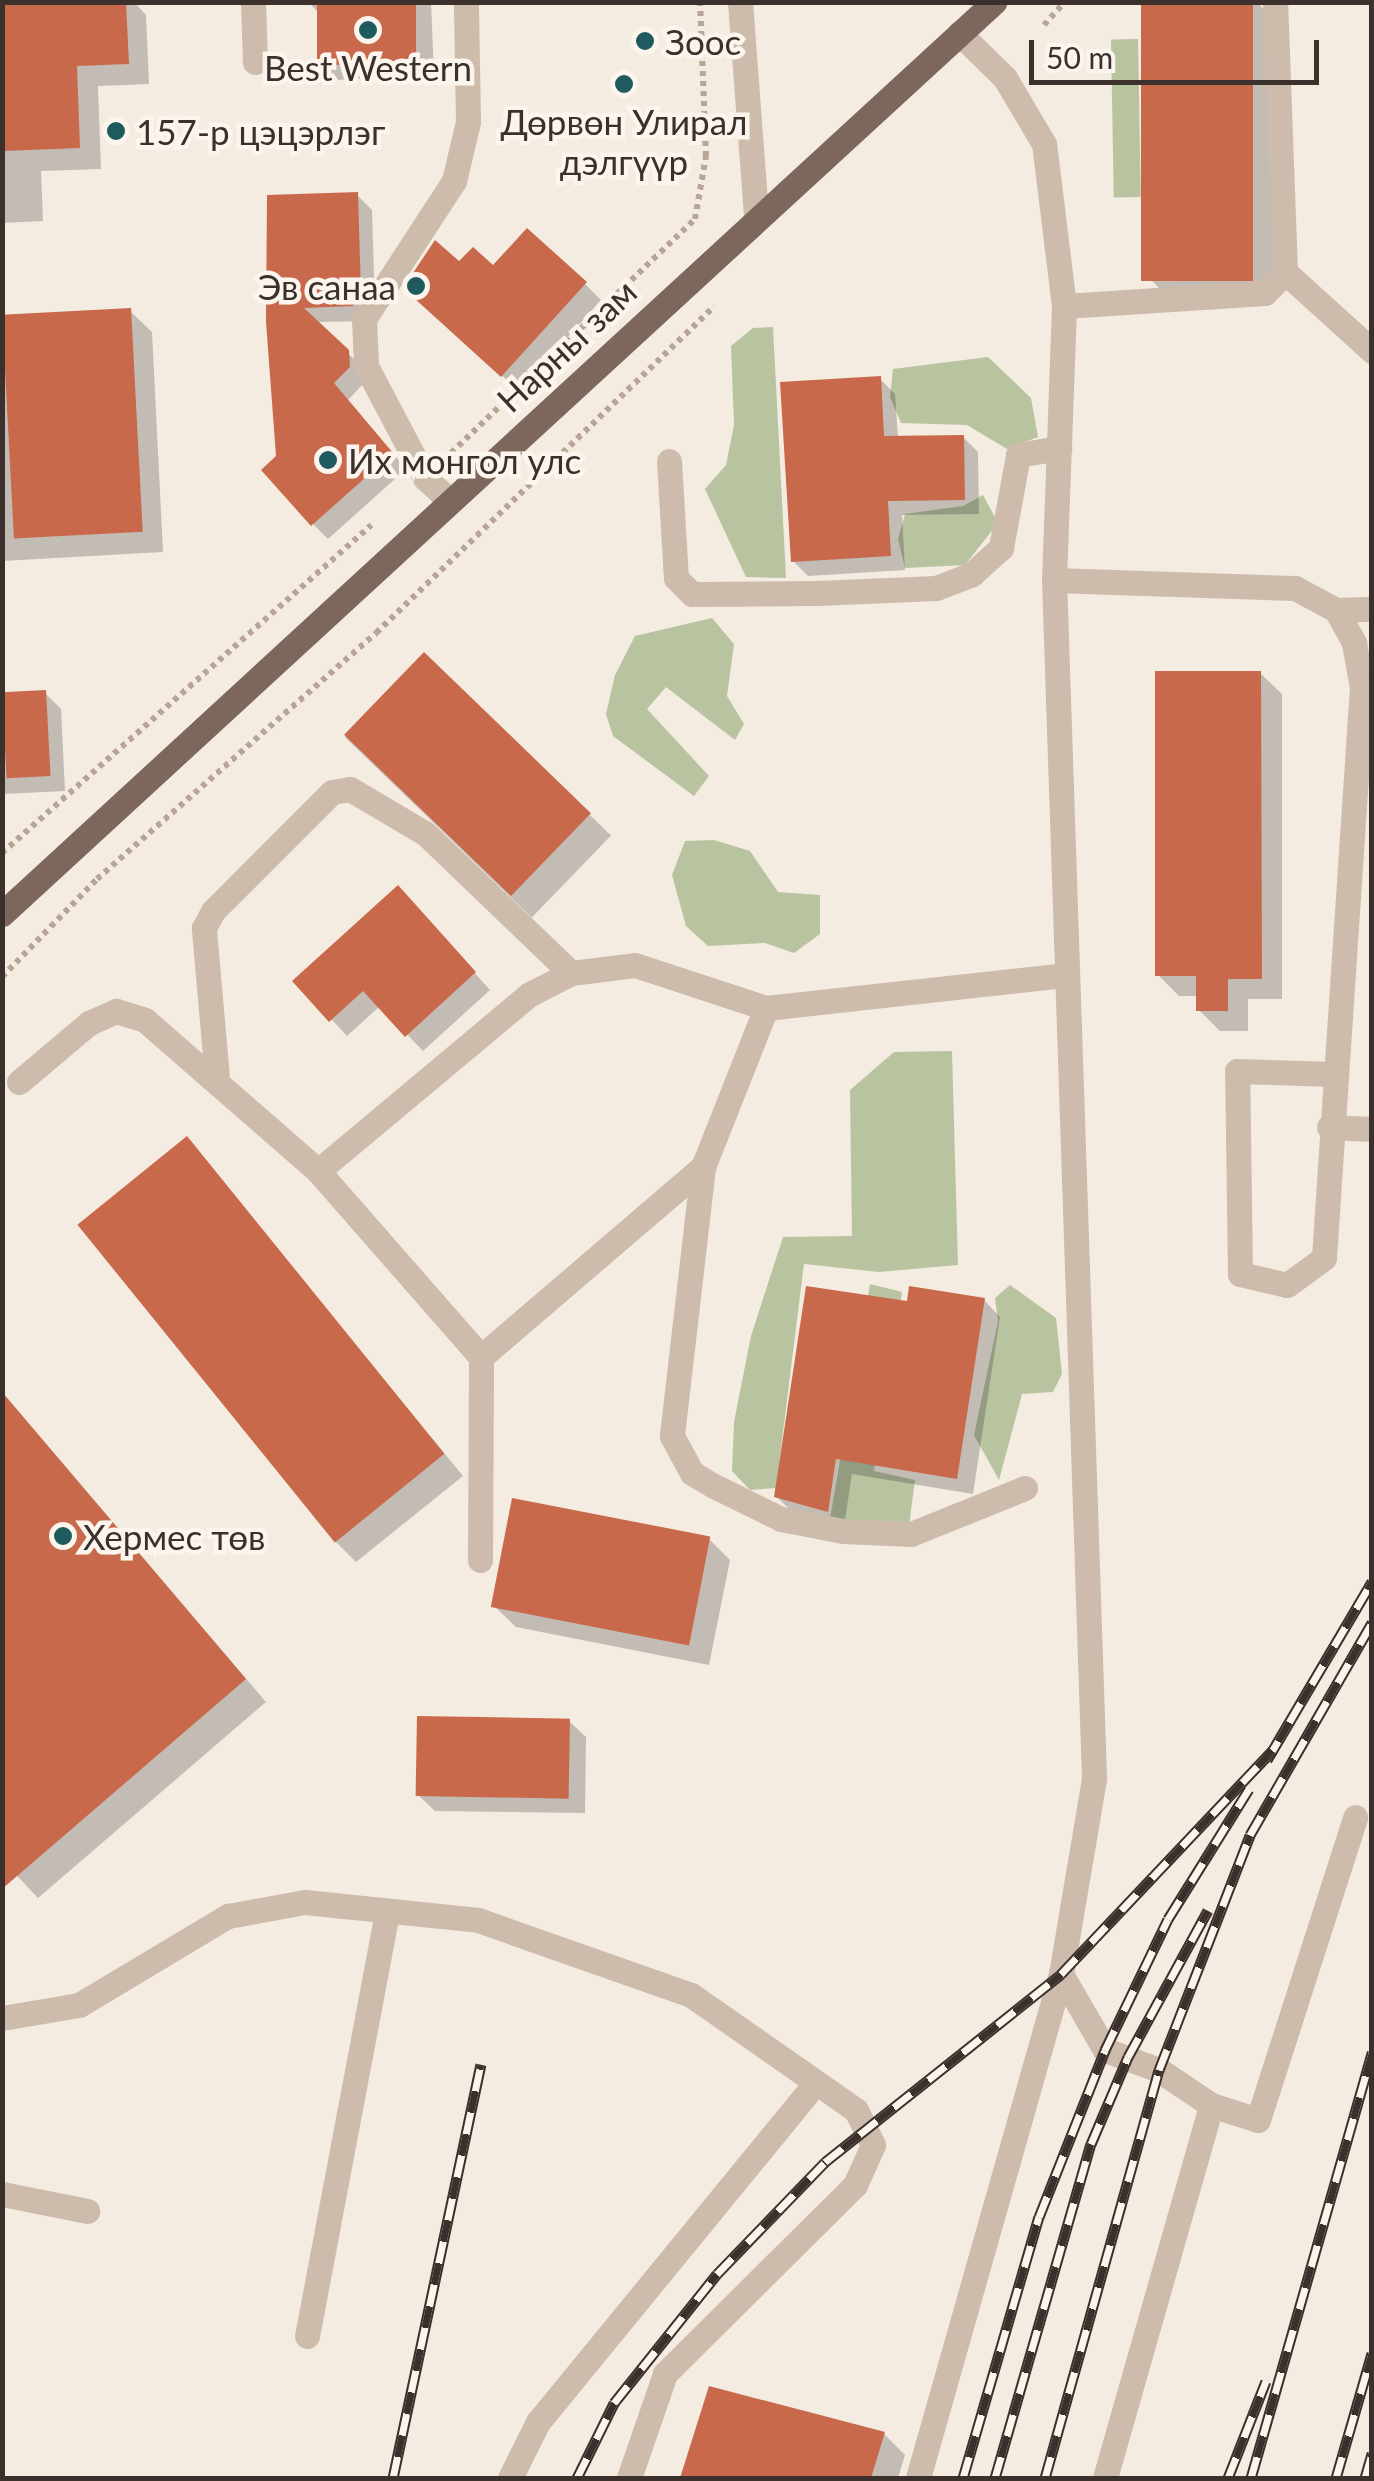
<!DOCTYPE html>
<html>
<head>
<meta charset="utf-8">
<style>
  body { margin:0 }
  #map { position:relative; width:1374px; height:2481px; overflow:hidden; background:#f4ebe1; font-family:Lato,sans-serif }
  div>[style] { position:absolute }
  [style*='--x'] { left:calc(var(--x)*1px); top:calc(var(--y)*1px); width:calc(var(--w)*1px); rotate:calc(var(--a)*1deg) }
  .green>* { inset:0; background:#b8c4a0; transform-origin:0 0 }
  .shadow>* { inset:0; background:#0003; transform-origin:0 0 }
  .building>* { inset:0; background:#c8694b; transform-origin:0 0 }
  .path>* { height:6px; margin-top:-3px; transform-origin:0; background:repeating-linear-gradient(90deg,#b9a596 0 5px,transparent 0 10px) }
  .minor>* { height:25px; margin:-12.5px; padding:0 12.5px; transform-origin:12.5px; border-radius:12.5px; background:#cdbbac }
  .major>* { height:25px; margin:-12.5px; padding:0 12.5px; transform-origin:12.5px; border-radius:12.5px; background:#7d675c }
  .rail>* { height:11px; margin-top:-5.5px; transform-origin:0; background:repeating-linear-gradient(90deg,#fbf5ee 0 22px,#3b302b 0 44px); box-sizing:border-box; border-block:2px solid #3b302b }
  .dots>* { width:28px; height:28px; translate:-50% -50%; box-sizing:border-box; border:5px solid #fbf5ee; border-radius:50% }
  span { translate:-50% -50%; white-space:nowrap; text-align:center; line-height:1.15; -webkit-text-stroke:9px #fbf5ee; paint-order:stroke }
  .poi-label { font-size:35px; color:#3b302b }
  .left { translate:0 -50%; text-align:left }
  .right { translate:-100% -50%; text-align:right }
  .street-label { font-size:35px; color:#3b302b }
  .frame { position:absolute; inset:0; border:5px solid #3b302b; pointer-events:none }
  .scale { position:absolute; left:1029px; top:40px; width:290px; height:45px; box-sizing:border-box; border:5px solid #3b302b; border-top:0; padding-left:12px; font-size:30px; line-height:35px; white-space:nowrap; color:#3b302b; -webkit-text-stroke:8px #fbf5ee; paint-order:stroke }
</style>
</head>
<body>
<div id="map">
  <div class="green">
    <i style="left:1138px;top:39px;width:158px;height:27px;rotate:89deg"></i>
    <i style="clip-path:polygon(773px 327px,786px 578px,746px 577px,705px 489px,726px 465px,734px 425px,731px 346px,753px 328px)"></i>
    <i style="clip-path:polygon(988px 357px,1031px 398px,1038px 437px,1007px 449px,967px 425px,901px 423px,890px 397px,893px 369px)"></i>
    <i style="clip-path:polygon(983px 495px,998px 523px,965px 565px,905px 568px,898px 539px,905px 514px,963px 506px)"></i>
    <i style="clip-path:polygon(712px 618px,734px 644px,727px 696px,744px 724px,735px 740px,666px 687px,647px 709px,709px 776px,694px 796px,613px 736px,606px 714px,615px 675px,635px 636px)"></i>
    <i style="clip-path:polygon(714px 840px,750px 851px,778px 892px,820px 895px,820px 934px,794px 953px,765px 943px,708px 946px,686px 926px,672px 875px,685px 841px)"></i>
    <i style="clip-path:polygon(952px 1051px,958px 1265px,879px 1272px,804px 1264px,776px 1488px,750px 1490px,732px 1471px,734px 1422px,751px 1336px,783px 1237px,852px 1236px,850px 1090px,894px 1052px)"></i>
    <i style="clip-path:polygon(870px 1284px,902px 1292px,874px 1471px,915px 1480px,909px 1526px,830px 1519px)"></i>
    <i style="clip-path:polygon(1010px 1285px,1056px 1318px,1062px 1374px,1053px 1392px,1022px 1394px,999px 1480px,974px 1435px,998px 1321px,995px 1298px)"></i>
  </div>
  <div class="shadow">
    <i style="clip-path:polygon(2px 2px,134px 2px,146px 15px,149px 84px,98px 86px,101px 169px,41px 171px,43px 221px,2px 223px)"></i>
    <i style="clip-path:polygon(308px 2px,431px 2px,434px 74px,337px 80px,320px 64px,320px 14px)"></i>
    <i style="clip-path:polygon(1144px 2px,1257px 2px,1273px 19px,1280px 295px,1172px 301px,1151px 280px)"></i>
    <i style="clip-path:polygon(357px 195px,372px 210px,375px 310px,368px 321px,316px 322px,363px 368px,364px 383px,348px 400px,406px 469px,328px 539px,313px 524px,279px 457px,269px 322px)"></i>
    <i style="clip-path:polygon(493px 269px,585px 284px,601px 300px,519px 391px,423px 304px)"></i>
    <i style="clip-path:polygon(130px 311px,152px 332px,163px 552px,2px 561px,2px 317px)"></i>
    <i style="clip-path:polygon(880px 379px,895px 394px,898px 438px,963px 437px,978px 452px,979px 514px,902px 515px,905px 570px,808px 576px,793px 561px)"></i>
    <i style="left:424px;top:655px;width:260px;height:114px;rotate:44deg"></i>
    <i style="clip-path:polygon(1260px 673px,1282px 694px,1282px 999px,1248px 999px,1248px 1031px,1220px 1031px,1199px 1010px,1199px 996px,1179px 996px,1158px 975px)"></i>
    <i style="clip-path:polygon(45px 693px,61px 709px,65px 791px,2px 794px,2px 695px)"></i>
    <i style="clip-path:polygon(414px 905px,490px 990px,423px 1051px,380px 1006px,347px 1036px,296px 981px)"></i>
    <i style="clip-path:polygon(187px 1139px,463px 1476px,356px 1562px,335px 1541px)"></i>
    <i style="clip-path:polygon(984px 1300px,1000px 1317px,973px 1494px,852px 1474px,844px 1526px,793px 1513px,777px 1497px,909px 1304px)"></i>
    <i style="clip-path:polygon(2px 1392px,266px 1702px,38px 1898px,2px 1860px)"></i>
    <i style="clip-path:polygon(709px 1539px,730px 1560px,709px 1665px,516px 1627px,494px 1606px)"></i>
    <i style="clip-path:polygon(569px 1721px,586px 1737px,585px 1813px,435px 1811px,418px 1795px)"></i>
    <i style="clip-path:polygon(710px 2389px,884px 2434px,905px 2455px,898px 2478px,682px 2478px)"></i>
  </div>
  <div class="building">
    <i style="clip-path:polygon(2px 2px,126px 2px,129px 64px,77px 66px,80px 148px,2px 151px)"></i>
    <i style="left:317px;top:2px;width:99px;height:63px"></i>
    <i style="left:1141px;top:2px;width:112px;height:279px"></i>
    <i style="clip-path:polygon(358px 192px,361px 294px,353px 306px,304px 308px,349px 350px,350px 367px,334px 383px,393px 453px,311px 526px,261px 470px,276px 456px,266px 322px,267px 195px)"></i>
    <i style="clip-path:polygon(527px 228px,587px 282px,501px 377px,403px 288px,435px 240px,459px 261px,473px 247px,493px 265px)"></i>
    <i style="left:131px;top:308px;width:224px;height:129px;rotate:87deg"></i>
    <i style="clip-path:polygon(881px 376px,884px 436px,964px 435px,965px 500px,888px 501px,891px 556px,791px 562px,780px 382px)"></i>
    <i style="left:424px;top:652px;width:232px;height:115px;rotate:44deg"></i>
    <i style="clip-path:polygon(1155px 671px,1261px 671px,1262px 979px,1228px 979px,1228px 1011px,1196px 1011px,1196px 976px,1155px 976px)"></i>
    <i style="left:46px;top:690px;width:86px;height:44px;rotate:87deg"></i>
    <i style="clip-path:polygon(398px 885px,476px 972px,405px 1037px,363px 991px,329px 1022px,292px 981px)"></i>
    <i style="left:187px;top:1136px;width:409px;height:141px;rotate:51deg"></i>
    <i style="clip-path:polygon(806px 1286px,907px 1301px,909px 1286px,985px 1298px,957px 1479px,836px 1459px,828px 1512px,774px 1497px)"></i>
    <i style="clip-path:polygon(2px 1392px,246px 1679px,2px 1889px)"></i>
    <i style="left:512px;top:1498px;width:202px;height:111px;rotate:11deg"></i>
    <i style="left:417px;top:1716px;width:153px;height:80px;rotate:1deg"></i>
    <i style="clip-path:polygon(709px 2386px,885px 2432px,871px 2478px,680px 2478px)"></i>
  </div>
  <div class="path">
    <i style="--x:1044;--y:25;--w:31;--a:-48"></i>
    <i style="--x:451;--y:453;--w:338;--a:-43.8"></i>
    <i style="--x:695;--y:219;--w:64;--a:-80.1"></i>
    <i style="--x:706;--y:156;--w:154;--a:-92.2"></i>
    <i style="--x:2;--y:853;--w:494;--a:-41.6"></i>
    <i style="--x:2;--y:977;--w:136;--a:-45.9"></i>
    <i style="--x:97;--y:879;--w:372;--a:-41.4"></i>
    <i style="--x:376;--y:633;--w:470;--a:-44"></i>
  </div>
  <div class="minor">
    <i style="--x:253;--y:2;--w:60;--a:88.1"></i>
    <i style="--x:740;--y:2;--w:216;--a:85.7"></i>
    <i style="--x:1285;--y:272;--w:118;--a:42.2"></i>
    <i style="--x:1064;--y:306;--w:201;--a:-3.7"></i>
    <i style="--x:1265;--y:293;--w:29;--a:-46"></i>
    <i style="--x:1285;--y:272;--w:270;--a:-92.1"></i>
    <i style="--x:669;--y:461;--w:117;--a:86.6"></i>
    <i style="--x:676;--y:578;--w:23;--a:45"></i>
    <i style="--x:692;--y:594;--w:125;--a:-0.5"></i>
    <i style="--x:817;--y:593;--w:119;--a:-2.4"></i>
    <i style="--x:936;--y:588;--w:39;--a:-21"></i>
    <i style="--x:972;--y:574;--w:39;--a:-42"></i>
    <i style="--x:1001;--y:548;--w:95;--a:-79.6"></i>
    <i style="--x:1018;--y:455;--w:42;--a:-9.7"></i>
    <i style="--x:449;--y:500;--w:33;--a:-137"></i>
    <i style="--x:425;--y:478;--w:127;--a:-117.8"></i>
    <i style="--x:366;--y:366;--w:47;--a:-92.4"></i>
    <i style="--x:364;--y:319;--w:165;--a:-56.9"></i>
    <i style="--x:454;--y:181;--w:61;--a:-76.7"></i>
    <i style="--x:468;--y:122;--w:120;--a:-91"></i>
    <i style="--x:1054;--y:580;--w:241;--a:1.9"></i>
    <i style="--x:1295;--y:588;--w:47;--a:28.2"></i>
    <i style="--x:1336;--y:610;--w:38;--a:61"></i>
    <i style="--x:1354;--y:643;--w:45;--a:79.7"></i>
    <i style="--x:1362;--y:687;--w:572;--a:93.81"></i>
    <i style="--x:1324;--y:1258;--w:46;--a:143.9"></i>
    <i style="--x:1287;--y:1285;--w:48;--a:-166.8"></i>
    <i style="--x:1240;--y:1274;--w:203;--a:-90.8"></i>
    <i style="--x:1237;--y:1071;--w:96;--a:1.8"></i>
    <i style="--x:1336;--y:610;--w:36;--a:-2"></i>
    <i style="--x:766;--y:1008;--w:171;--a:111.6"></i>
    <i style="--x:703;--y:1167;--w:271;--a:96.6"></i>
    <i style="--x:672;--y:1436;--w:42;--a:61.6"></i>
    <i style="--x:692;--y:1473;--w:26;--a:31"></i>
    <i style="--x:714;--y:1486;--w:75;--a:26.2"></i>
    <i style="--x:781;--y:1519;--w:63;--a:11"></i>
    <i style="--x:843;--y:1531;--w:68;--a:2.5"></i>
    <i style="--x:911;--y:1534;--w:123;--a:-22"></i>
    <i style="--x:217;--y:1078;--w:151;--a:-95"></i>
    <i style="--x:204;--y:928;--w:19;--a:-62"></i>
    <i style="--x:213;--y:911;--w:168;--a:-45"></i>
    <i style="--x:332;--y:792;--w:18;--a:-9"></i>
    <i style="--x:350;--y:789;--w:88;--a:30.6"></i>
    <i style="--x:426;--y:834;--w:201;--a:43.8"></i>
    <i style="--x:19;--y:1082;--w:92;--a:-40.1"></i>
    <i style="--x:89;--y:1023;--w:30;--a:-24"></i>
    <i style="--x:116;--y:1011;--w:30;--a:17"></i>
    <i style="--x:145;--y:1020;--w:230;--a:41.1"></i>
    <i style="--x:318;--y:1171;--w:276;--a:-39.9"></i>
    <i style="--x:530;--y:994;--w:46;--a:-27.1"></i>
    <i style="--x:571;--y:973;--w:64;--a:-7.1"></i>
    <i style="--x:635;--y:965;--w:138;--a:18.2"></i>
    <i style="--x:766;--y:1008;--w:302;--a:-6.3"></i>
    <i style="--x:1329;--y:1127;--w:43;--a:2.7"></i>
    <i style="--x:318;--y:1171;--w:247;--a:48.8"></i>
    <i style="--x:481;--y:1357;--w:292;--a:-40.6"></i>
    <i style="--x:480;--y:1560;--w:203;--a:-89.7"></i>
    <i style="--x:1061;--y:1974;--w:88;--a:59.9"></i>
    <i style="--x:1105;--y:2050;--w:58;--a:20.3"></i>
    <i style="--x:1159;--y:2070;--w:63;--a:33.9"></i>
    <i style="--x:1211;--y:2105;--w:49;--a:17.7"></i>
    <i style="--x:1258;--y:2120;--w:318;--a:-72.2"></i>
    <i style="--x:2;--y:2018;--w:78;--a:-9.6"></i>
    <i style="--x:79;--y:2005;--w:174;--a:-30.9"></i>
    <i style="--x:228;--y:1916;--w:78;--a:-10.3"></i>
    <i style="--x:305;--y:1902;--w:174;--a:5.9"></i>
    <i style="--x:478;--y:1920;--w:226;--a:19.4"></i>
    <i style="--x:691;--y:1995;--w:201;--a:34.9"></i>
    <i style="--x:856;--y:2110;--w:39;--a:64"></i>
    <i style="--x:873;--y:2145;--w:44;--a:114.2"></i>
    <i style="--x:855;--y:2185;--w:268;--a:135.2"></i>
    <i style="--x:665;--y:2374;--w:110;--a:109.1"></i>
    <i style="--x:2;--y:2194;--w:87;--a:11.3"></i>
    <i style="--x:307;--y:2336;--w:432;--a:-79.3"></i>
    <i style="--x:510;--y:2478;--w:63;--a:-63.4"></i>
    <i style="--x:538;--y:2422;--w:438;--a:-50.7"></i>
    <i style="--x:918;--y:2478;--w:524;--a:-74.16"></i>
    <i style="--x:1061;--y:1974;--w:199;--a:-80.4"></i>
    <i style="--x:1094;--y:1778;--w:1199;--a:-91.91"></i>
    <i style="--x:1054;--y:580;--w:274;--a:-87.9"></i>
    <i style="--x:1064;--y:306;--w:163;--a:-97"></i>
    <i style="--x:1044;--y:144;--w:77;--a:-120.6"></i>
    <i style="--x:1005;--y:78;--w:64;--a:-135.6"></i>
    <i style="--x:1105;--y:2478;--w:388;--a:-74.1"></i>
  </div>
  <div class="major">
    <i style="--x:2;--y:914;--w:1348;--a:-42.59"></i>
  </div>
  <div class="rail">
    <i style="--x:1267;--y:1760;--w:207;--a:-59.5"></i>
    <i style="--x:393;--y:2478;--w:423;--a:-78"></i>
    <i style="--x:577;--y:2478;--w:84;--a:-63.7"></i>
    <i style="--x:614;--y:2403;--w:165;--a:-51.4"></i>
    <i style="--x:717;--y:2274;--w:156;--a:-46"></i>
    <i style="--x:825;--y:2162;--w:302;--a:-38.5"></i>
    <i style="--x:1061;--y:1974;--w:308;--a:-46.6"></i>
    <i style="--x:963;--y:2478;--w:272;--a:-73.8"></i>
    <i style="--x:1039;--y:2217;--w:180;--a:-68.4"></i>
    <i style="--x:1105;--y:2050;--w:145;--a:-64.3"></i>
    <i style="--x:1168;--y:1919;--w:153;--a:-58.1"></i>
    <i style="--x:995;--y:2478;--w:348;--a:-74"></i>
    <i style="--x:1091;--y:2144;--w:95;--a:-67"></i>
    <i style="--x:1128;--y:2057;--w:167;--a:-61.4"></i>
    <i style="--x:1045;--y:2478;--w:424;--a:-74.4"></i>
    <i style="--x:1159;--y:2070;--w:252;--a:-68.8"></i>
    <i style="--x:1250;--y:1835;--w:245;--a:-60.1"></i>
    <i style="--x:1228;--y:2478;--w:104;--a:-68.6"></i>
    <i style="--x:1251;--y:2478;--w:443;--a:-74.1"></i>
    <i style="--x:1336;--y:2478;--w:130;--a:-73.9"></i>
    <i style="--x:1365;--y:2478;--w:26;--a:-74"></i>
  </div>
  <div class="dots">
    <i style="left:368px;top:30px;background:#1f5a5e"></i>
    <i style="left:645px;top:41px;background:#1f5a5e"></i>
    <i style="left:624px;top:84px;background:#1f5a5e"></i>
    <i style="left:116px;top:131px;background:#1f5a5e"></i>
    <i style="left:416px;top:286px;background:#1f5a5e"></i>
    <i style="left:328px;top:460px;background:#1f5a5e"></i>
    <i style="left:63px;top:1536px;background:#1f5a5e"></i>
  </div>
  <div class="poi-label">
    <span class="left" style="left:665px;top:41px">Зоос</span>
    <span style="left:368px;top:67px">Best Western</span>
    <span style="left:624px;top:141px">Дөрвөн Улирал<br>дэлгүүр</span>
    <span class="left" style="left:136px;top:131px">157-р цэцэрлэг</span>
    <span class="right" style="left:396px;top:286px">Эв санаа</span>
    <span class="left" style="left:348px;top:460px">Их монгол улс</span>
    <span class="left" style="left:83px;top:1536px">Хермес төв</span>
  </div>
  <div class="street-label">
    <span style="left:566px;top:345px;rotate:-43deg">Нарны зам</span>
  </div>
  <div class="frame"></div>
  <div class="scale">50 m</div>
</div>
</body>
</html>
